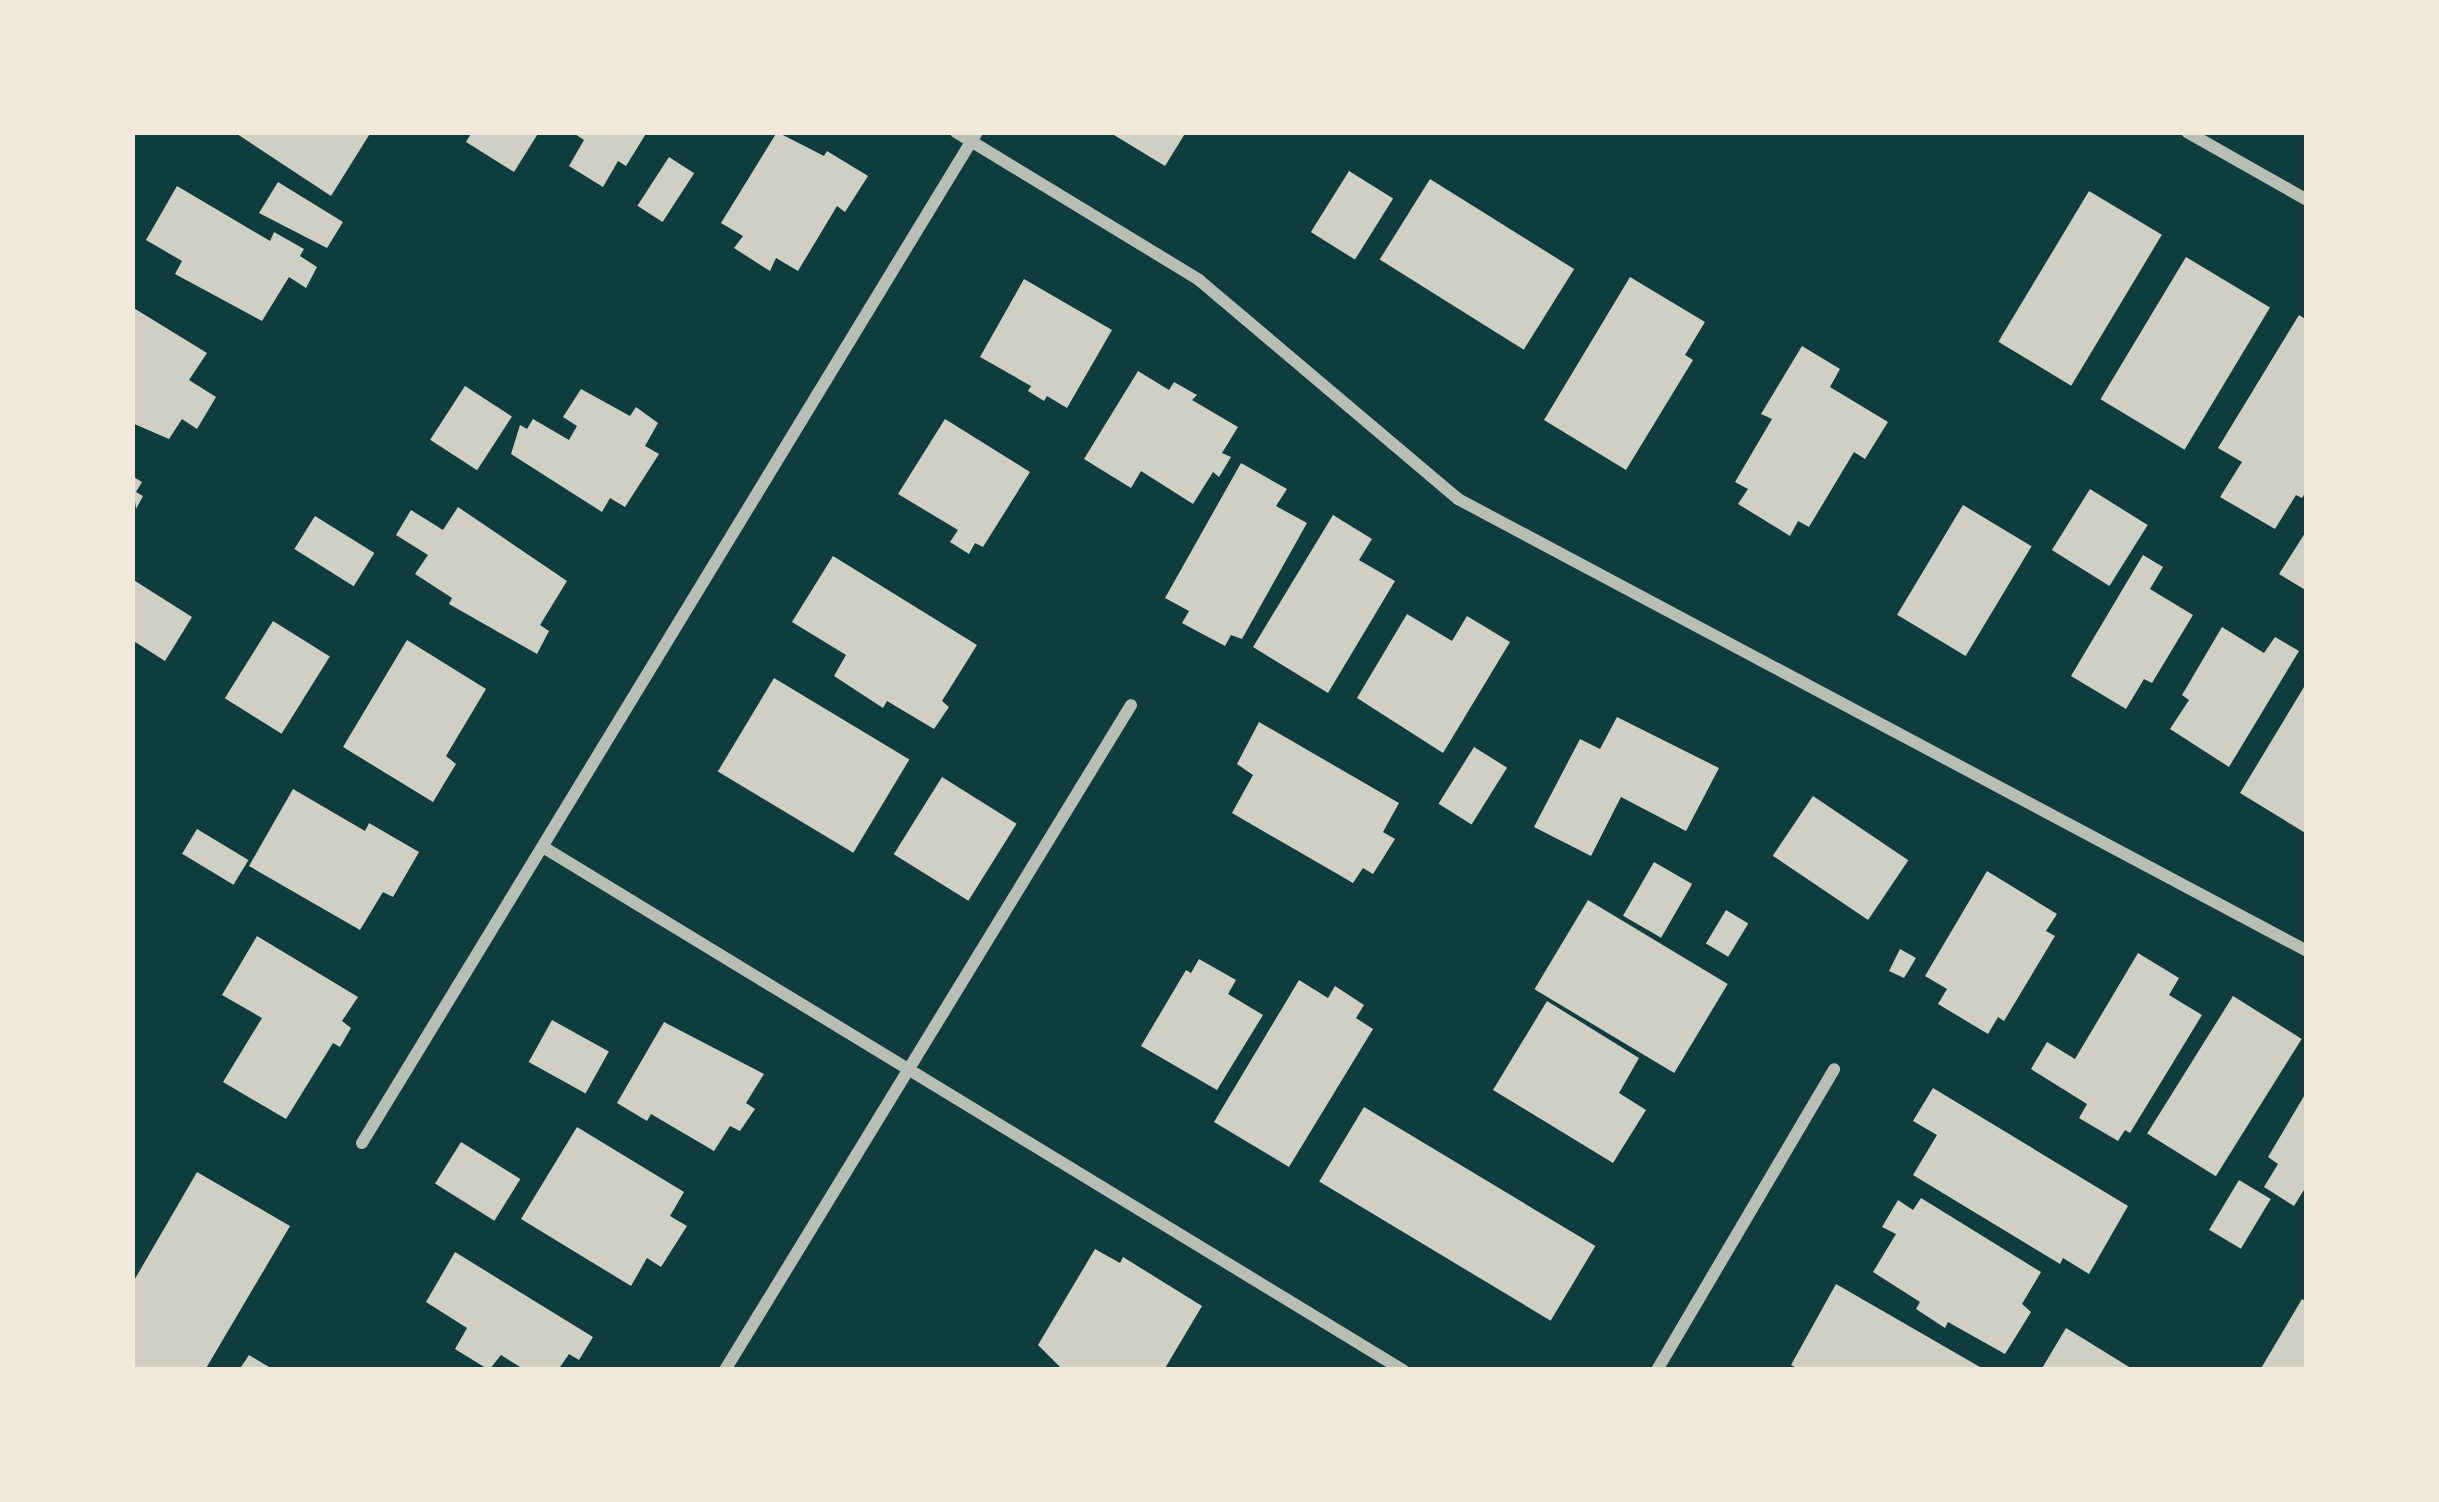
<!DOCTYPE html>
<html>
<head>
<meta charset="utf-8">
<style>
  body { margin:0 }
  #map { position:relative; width:2439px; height:1502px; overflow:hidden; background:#0f3d3e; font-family:Poppins,sans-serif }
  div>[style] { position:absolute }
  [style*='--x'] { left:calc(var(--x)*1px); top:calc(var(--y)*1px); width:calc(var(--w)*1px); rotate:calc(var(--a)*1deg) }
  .building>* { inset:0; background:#cfcfc3; transform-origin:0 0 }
  .minor>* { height:12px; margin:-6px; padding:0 6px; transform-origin:6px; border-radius:6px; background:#b8beb3 }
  span { translate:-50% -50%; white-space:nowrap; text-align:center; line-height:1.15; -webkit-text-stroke:9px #f1e9da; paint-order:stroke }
  .frame { position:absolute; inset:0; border:135px solid #f1e9da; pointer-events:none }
</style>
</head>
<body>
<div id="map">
  <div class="building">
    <i style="clip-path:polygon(234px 132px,371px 132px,331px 196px)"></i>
    <i style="clip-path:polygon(472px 132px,539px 132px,514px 172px,466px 142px)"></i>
    <i style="clip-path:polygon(572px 132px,647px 132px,626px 166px,618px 161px,603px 187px,569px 166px,584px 140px)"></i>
    <i style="clip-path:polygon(777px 132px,824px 156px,827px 151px,868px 176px,845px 212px,837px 206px,798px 271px,776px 258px,770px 271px,734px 248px,743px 236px,721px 223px)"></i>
    <i style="clip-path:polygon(1109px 132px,1186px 132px,1165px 166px)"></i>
    <i style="left:669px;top:157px;width:30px;height:58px;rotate:33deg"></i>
    <i style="left:1349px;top:171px;width:52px;height:72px;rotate:32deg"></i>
    <i style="left:1430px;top:179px;width:170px;height:95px;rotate:32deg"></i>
    <i style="clip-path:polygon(278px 182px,343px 222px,327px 248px,259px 213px)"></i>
    <i style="clip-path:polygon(177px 186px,270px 241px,274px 232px,304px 249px,300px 256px,317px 267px,306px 288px,289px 277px,262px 321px,175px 274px,182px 261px,146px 240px)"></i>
    <i style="left:2089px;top:191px;width:85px;height:176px;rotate:31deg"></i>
    <i style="left:2186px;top:257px;width:98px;height:166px;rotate:31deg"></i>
    <i style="clip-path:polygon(1630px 277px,1705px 322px,1685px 355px,1693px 360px,1626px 470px,1544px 420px)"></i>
    <i style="clip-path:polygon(1024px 279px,1112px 330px,1067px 408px,1047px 396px,1044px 401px,1028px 391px,1031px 386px,980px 357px)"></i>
    <i style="clip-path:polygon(132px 307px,207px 353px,189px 380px,216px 397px,197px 429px,182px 419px,169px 439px,132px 423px)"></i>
    <i style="clip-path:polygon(2299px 315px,2307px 320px,2307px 490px,2302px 498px,2296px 495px,2275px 529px,2220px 497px,2242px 462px,2218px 448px)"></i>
    <i style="clip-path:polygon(1802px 346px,1840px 369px,1830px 387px,1888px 422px,1865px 459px,1854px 452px,1809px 527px,1798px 521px,1790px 536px,1738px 504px,1748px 489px,1735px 482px,1772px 419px,1761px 414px)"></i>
    <i style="clip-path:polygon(1138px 371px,1169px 390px,1174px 382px,1197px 395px,1192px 400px,1238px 427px,1222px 453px,1231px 457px,1219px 477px,1213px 472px,1193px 504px,1141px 471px,1131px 488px,1084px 459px)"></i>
    <i style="left:465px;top:386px;width:56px;height:64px;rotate:33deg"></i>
    <i style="clip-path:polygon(581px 389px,630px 416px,636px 407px,658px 423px,645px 446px,659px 454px,625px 507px,610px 498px,602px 512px,511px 454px,520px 425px,527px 429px,533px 419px,569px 440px,577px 426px,563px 417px)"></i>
    <i style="clip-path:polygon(945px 419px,1030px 472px,983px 547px,975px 543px,969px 554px,950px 542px,958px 530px,898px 494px)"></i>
    <i style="clip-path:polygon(1241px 463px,1287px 489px,1276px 506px,1307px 523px,1242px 639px,1231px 635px,1225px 646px,1182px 623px,1189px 611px,1165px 598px)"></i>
    <i style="clip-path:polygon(132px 476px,142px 482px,136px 492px,143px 496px,136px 509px)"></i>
    <i style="left:2090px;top:489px;width:68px;height:72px;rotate:32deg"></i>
    <i style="left:1963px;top:505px;width:80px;height:128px;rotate:31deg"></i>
    <i style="clip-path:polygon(458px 507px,567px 581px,540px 625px,549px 631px,537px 654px,449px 604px,452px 598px,415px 574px,428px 555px,396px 535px,411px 510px,443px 530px)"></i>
    <i style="clip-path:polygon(1333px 515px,1372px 539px,1359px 560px,1395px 581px,1328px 693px,1253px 647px)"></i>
    <i style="left:315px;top:516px;width:70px;height:39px;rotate:32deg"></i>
    <i style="clip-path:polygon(2307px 530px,2307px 591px,2279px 574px)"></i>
    <i style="clip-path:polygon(2143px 555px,2163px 567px,2150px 589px,2193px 615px,2152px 683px,2144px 679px,2126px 709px,2071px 676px)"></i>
    <i style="clip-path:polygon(833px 556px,977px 645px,942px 701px,949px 707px,934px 729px,887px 701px,883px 708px,834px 676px,846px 655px,792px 622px)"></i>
    <i style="clip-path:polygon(132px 579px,192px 617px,165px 661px,132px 640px)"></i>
    <i style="clip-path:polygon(1407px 614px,1452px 641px,1467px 616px,1510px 642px,1443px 753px,1357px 698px)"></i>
    <i style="left:273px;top:621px;width:67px;height:91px;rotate:32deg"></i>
    <i style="clip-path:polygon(2222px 627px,2264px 653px,2275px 637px,2299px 651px,2229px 767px,2170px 729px,2189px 700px,2182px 695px)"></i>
    <i style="clip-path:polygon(407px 640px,486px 689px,446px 756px,456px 764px,433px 802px,343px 747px)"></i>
    <i style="left:774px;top:678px;width:158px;height:109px;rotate:31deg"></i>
    <i style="clip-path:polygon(2307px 682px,2307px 834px,2240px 793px)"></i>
    <i style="clip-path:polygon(1617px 717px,1719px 768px,1686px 831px,1621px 797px,1591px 856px,1534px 827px,1580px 739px,1600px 749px)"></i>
    <i style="clip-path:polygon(1259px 722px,1399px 803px,1383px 832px,1395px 839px,1373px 874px,1363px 868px,1353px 883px,1232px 813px,1253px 775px,1237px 764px)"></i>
    <i style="left:1474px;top:747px;width:39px;height:67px;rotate:32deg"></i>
    <i style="left:942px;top:777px;width:88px;height:91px;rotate:32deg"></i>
    <i style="clip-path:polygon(293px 789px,365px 831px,369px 823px,419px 852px,393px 897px,383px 892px,360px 930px,249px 866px)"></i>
    <i style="left:1813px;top:796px;width:115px;height:72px;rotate:34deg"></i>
    <i style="left:197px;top:829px;width:60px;height:29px;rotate:31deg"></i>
    <i style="left:1654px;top:862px;width:44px;height:62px;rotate:30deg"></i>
    <i style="clip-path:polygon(1987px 871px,2057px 914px,2046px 931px,2055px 936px,2004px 1021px,1998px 1017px,1988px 1034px,1938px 1004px,1947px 989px,1925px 976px)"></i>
    <i style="left:1588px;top:900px;width:163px;height:104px;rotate:31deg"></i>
    <i style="left:1726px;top:910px;width:26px;height:39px;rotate:31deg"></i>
    <i style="clip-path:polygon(257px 936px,358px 997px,342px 1021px,351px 1028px,340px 1047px,333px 1043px,286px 1119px,223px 1082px,262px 1018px,222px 995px)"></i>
    <i style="clip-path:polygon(1900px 949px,1916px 958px,1904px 978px,1889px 971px)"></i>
    <i style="clip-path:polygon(2138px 953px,2179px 978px,2169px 995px,2202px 1015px,2130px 1133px,2125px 1130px,2118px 1141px,2079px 1118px,2087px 1104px,2031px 1069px,2047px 1042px,2075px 1059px)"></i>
    <i style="clip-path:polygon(1199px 959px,1236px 980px,1228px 994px,1263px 1015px,1217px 1090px,1141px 1046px,1186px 970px,1191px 973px)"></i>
    <i style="clip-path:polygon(1299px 980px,1328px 998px,1335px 986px,1364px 1005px,1356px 1018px,1373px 1029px,1289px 1167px,1214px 1122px)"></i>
    <i style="left:2233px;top:996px;width:81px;height:162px;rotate:32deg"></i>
    <i style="clip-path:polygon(1547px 1001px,1639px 1058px,1619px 1093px,1646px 1110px,1613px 1163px,1493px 1090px)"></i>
    <i style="left:552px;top:1020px;width:65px;height:48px;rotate:29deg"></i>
    <i style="clip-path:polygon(664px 1022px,764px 1074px,746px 1103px,755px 1109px,740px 1131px,730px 1126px,714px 1151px,651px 1114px,647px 1121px,617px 1103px)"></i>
    <i style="clip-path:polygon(1933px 1088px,2128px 1206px,2089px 1274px,2063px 1258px,2060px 1264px,1913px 1175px,1937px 1135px,1913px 1121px)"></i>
    <i style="clip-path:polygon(2307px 1091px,2307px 1185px,2294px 1206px,2264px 1187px,2278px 1164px,2268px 1157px)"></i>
    <i style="left:1364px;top:1107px;width:270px;height:87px;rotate:31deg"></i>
    <i style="clip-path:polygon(577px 1127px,684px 1192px,670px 1216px,687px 1226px,661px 1267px,647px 1258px,631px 1286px,521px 1219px)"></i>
    <i style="left:461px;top:1142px;width:70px;height:49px;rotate:32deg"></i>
    <i style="clip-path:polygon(197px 1172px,290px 1226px,205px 1370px,132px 1370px,132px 1284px)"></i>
    <i style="left:2239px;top:1180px;width:37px;height:58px;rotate:31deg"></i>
    <i style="clip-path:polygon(1921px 1198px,2041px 1272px,2022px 1304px,2031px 1312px,2005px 1354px,1948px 1322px,1945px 1328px,1916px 1309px,1920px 1302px,1873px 1272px,1896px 1234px,1882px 1227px,1898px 1200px,1913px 1210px)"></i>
    <i style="clip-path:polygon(1095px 1249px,1120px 1263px,1123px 1257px,1202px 1306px,1164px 1370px,1063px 1370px,1038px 1345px)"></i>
    <i style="clip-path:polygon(455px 1252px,593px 1337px,579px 1360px,569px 1354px,558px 1370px,525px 1370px,501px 1355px,489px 1370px,455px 1349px,467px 1328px,426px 1302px)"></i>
    <i style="clip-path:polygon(1836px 1284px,1980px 1367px,1978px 1370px,1801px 1370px,1791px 1365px)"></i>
    <i style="clip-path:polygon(2302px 1299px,2307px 1302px,2307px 1370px,2260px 1370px)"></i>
    <i style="clip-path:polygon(2066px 1328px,2134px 1370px,2041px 1370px)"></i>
    <i style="clip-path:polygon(249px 1355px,274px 1370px,239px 1370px)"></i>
  </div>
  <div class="minor">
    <i style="--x:956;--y:132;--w:285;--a:31.3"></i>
    <i style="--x:1199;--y:280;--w:339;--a:40.2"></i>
    <i style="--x:1458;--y:499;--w:962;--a:28.03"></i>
    <i style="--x:2187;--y:132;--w:138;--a:29.5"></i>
    <i style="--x:543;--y:847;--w:1007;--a:31.31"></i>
    <i style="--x:362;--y:1143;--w:1183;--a:-58.69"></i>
    <i style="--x:725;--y:1370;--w:779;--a:-58.59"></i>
    <i style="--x:1657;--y:1370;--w:349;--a:-59.5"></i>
  </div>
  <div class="frame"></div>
</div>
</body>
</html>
